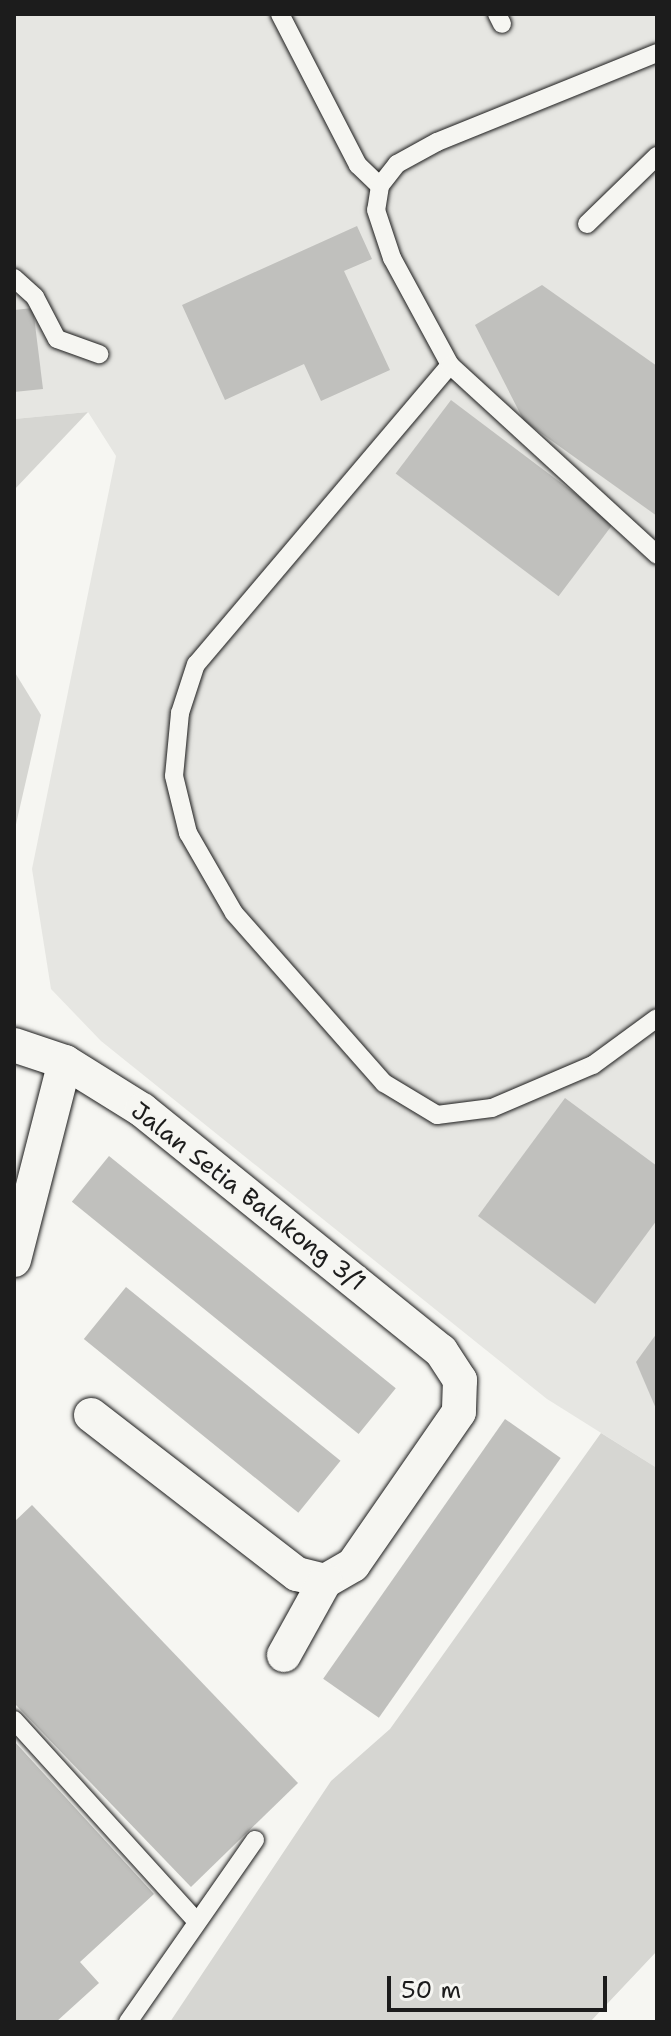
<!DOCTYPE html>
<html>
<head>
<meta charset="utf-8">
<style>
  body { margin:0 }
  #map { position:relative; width:671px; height:2036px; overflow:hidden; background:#f6f6f2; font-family:"Shantell Sans",sans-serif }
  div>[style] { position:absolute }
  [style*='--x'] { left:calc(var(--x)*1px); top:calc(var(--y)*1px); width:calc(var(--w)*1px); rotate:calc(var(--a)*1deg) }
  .built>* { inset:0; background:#e6e6e2 }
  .green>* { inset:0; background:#d6d6d2 }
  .building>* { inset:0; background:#c0c0bd; transform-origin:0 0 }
  .roads { filter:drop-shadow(0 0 2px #1c1c1c) drop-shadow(0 0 2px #1c1c1c) }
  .lane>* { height:18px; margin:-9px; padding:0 9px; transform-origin:9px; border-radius:9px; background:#f6f6f2 }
  .street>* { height:34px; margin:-17px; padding:0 17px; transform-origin:17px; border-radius:17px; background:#f6f6f2 }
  span { translate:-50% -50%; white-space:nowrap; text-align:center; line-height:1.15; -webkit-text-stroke:8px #f6f6f2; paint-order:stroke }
  .street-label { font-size:24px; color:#1c1c1c }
  .frame { position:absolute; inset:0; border:16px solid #1c1c1c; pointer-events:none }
  .scale { position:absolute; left:387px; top:1976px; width:220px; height:36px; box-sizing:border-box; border:4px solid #1c1c1c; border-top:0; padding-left:10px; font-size:24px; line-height:28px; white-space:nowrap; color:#1c1c1c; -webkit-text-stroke:6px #f6f6f2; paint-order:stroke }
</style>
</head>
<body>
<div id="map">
  <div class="built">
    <i style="clip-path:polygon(14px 14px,657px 14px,657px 1468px,547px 1399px,101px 1041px,51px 989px,32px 869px,116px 456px,88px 412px,14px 419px)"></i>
  </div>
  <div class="green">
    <i style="clip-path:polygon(88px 412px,14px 490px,14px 419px)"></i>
    <i style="clip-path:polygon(14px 671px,41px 715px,14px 833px)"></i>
    <i style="clip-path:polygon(601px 1433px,657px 1468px,657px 1951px,590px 2022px,170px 2022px,331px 1781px,390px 1729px)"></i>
  </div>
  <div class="building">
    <i style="clip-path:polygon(357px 226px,372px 259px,344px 271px,390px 370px,321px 401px,304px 364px,225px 400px,182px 305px)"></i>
    <i style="clip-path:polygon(542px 285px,657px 366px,657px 516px,524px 421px,475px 325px)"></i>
    <i style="clip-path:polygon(33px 308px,43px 389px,14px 392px,14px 310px)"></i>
    <i style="left:451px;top:400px;width:204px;height:92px;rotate:37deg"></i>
    <i style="clip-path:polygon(565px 1098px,657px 1166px,657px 1220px,595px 1304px,478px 1216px)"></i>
    <i style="left:109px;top:1156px;width:369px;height:59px;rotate:39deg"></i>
    <i style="left:126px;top:1287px;width:276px;height:67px;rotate:39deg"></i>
    <i style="clip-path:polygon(657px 1333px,657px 1411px,636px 1362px)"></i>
    <i style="left:505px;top:1419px;width:68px;height:317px;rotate:35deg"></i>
    <i style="clip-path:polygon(32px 1505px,298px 1783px,191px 1887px,14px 1703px,14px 1522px)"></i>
    <i style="clip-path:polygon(14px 1741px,154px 1894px,80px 1962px,99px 1983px,56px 2022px,14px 2022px)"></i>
  </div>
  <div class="roads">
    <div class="lane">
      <i style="--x:280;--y:14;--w:170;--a:62.7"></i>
      <i style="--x:358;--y:165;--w:30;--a:44"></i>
      <i style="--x:497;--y:14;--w:11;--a:63"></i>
      <i style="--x:657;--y:53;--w:237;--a:158"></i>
      <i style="--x:437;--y:142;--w:46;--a:151.2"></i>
      <i style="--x:397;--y:164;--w:28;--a:128"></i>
      <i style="--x:380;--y:186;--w:24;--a:99"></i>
      <i style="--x:376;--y:210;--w:51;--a:71.6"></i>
      <i style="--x:392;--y:258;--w:122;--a:61.5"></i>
      <i style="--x:450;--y:365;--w:392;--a:130.3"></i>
      <i style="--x:196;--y:664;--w:52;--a:108.1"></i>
      <i style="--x:180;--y:713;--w:63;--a:95.4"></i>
      <i style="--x:174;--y:776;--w:59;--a:76.2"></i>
      <i style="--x:188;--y:833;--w:92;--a:60.1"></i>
      <i style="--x:234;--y:913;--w:227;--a:48.6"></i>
      <i style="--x:384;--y:1083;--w:62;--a:31.1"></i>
      <i style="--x:437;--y:1115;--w:55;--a:-7.3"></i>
      <i style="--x:492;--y:1108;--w:110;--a:-23.1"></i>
      <i style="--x:593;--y:1065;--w:79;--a:-36.3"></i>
      <i style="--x:587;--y:224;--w:98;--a:-44.2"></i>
      <i style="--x:14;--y:278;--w:28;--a:42"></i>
      <i style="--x:35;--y:297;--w:47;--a:62.4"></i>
      <i style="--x:57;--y:339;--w:45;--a:19.7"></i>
      <i style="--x:450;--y:365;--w:281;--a:42.5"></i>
      <i style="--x:14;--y:1720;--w:271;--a:47.8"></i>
      <i style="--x:128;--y:2022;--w:222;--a:-55.1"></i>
    </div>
    <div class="street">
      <i style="--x:14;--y:1045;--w:54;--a:18.4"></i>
      <i style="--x:65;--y:1062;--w:91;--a:31.9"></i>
      <i style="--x:142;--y:1110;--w:384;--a:38.9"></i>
      <i style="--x:441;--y:1351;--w:35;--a:57"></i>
      <i style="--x:460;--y:1380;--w:32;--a:92"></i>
      <i style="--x:459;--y:1412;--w:186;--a:124.7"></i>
      <i style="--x:353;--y:1565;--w:32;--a:150"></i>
      <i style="--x:14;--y:1260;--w:204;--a:-75.6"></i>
      <i style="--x:91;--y:1415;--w:260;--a:37.7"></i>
      <i style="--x:297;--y:1574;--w:29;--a:14"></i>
      <i style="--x:284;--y:1655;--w:85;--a:-61"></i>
    </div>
  </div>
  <div class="street-label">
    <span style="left:248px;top:1197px;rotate:38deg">Jalan Setia Balakong 3/1</span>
  </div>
  <div class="frame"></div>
  <div class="scale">50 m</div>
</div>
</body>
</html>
